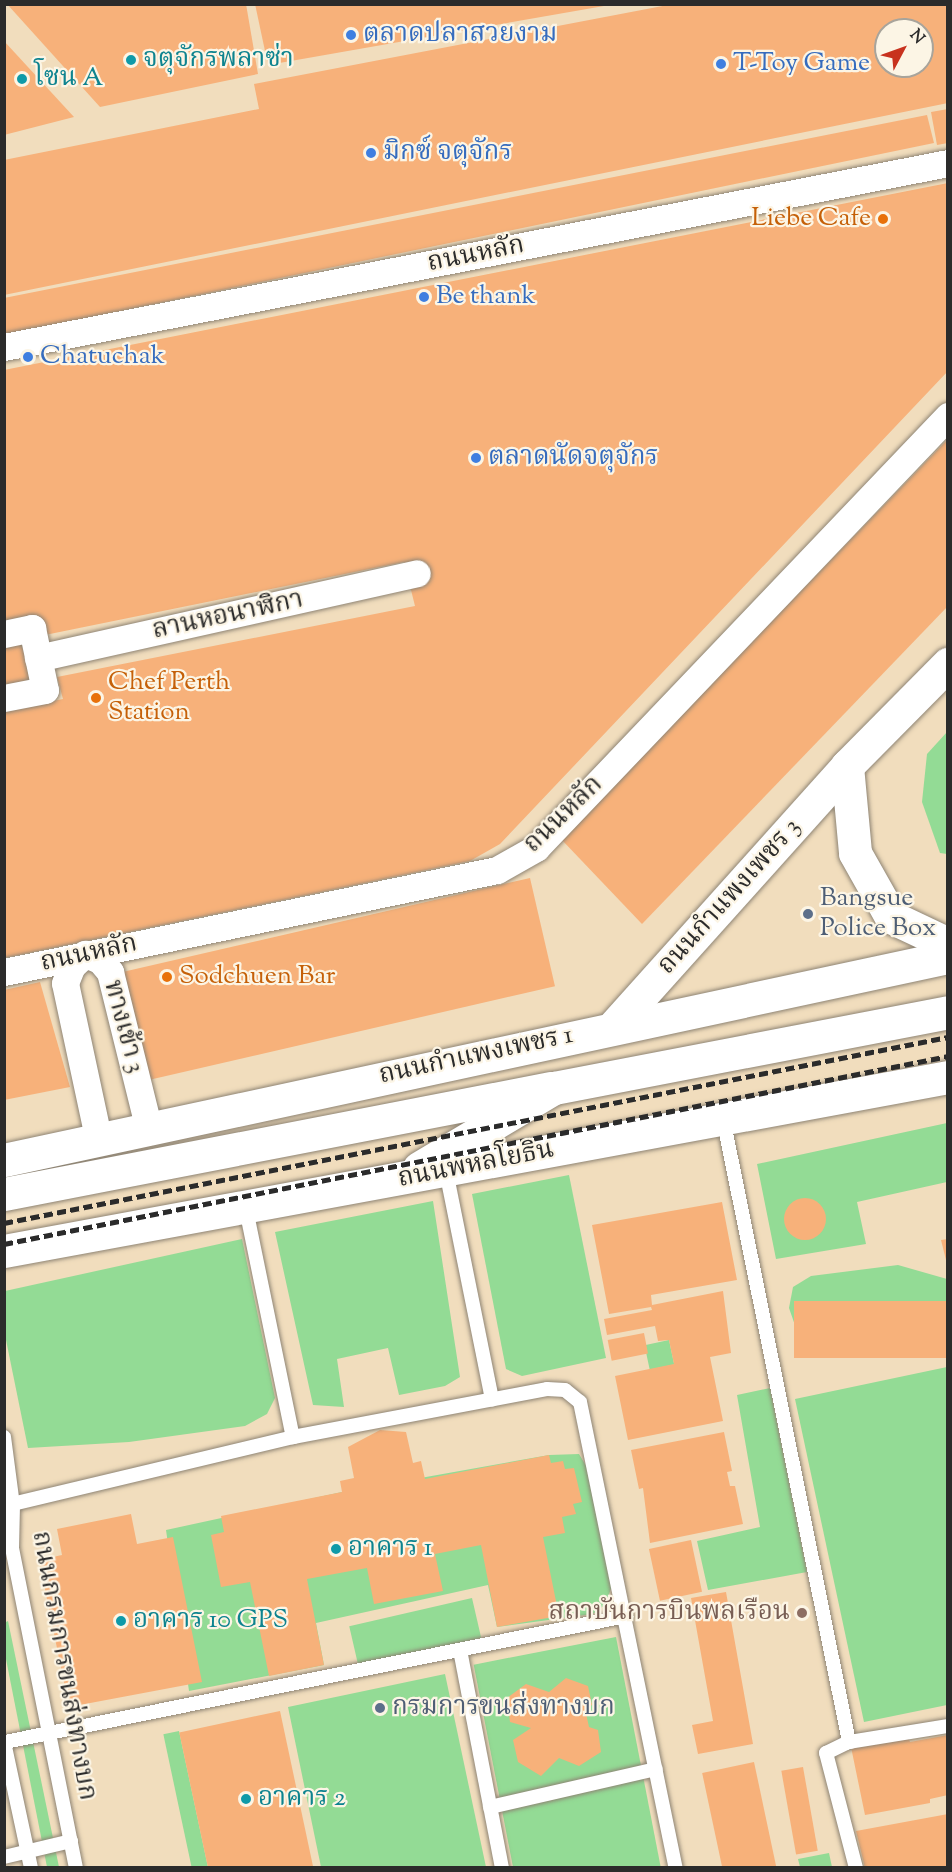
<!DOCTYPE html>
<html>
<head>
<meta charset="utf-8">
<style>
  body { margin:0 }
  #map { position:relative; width:952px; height:1872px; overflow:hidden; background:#f1ddbd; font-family:"Sorts Mill Goudy","Noto Serif Thai",serif }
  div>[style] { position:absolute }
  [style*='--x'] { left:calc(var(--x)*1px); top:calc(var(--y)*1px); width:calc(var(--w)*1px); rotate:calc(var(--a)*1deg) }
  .green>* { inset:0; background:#93db95; transform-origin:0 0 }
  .building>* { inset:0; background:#f7b17a; transform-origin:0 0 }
  .round { border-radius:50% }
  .roads { filter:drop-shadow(0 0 2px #8e8474) drop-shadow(0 0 2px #8e8474) }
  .lane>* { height:14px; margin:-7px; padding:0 7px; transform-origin:7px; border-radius:7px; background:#fff }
  .street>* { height:27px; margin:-13.5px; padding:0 13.5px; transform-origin:13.5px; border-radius:13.5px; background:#fff }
  .secondary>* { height:33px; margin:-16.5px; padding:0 16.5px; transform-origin:16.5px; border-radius:16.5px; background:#fff }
  .primary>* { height:33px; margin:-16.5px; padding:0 16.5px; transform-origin:16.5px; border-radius:16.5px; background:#fff }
  .rail>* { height:4.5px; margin-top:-2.25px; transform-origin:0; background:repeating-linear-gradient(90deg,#2b2b2b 0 9px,transparent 0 13.5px) }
  .dots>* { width:16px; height:16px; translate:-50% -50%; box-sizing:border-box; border:3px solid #fcf5e5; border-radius:50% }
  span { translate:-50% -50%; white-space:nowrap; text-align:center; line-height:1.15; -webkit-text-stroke:4.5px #fcf5e5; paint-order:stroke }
  .shop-label { font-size:26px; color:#366cbe }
  .left { translate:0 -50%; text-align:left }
  .culture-label { font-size:26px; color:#0d838f }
  .food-label { font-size:26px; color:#c56008 }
  .right { translate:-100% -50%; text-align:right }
  .street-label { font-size:26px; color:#2b2b2b }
  .service-label { font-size:26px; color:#4e5e75 }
  .education-label { font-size:26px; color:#785e54 }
  .frame { position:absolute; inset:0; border:6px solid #2b2b2b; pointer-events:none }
  .north { position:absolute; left:874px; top:18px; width:60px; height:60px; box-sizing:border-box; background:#fcf5e5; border:2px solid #a8a49b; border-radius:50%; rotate:49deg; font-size:16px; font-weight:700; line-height:24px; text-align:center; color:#2b2b2b }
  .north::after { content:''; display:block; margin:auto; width:21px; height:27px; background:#c8321e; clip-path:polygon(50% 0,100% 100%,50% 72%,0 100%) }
</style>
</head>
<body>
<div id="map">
  <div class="green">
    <i style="clip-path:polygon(947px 732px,947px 854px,940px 853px,922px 802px,927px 754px)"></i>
    <i style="clip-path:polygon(947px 1123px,947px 1182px,857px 1202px,866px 1244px,776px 1259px,757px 1164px)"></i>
    <i style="clip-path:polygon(569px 1175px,606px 1358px,522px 1376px,506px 1369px,472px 1194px)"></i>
    <i style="clip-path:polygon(433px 1201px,460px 1377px,445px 1386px,399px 1395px,388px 1348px,337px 1359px,344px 1407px,313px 1405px,275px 1232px)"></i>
    <i style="clip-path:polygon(242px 1239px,275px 1398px,267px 1414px,245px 1426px,129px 1442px,28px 1448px,5px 1335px,5px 1291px)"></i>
    <i style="clip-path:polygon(898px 1265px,947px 1279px,947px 1301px,797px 1331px,789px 1308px,793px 1287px,811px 1276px)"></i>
    <i style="left:669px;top:1340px;width:25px;height:25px;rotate:78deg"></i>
    <i style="clip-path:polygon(947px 1367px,947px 1705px,864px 1722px,795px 1399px)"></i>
    <i style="clip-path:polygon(770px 1388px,807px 1572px,708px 1590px,697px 1541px,760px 1527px,737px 1395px)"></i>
    <i style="clip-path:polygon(579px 1454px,588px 1469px,612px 1585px,606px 1604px,593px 1614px,497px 1627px,488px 1585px,316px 1623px,324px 1665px,189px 1691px,166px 1530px,342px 1492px,549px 1455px)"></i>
    <i style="left:472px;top:1598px;width:41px;height:126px;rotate:77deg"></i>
    <i style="clip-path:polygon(8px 1621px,59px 1867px,47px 1867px,5px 1654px,4px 1623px)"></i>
    <i style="left:616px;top:1637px;width:235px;height:145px;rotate:79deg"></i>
    <i style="clip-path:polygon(445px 1674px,486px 1867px,321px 1867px,288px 1707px)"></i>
    <i style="left:179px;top:1731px;width:139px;height:16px;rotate:78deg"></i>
    <i style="clip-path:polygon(829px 1853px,832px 1867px,800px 1867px,798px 1859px)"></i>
  </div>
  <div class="building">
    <i style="clip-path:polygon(7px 4px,246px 4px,258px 74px,100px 107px)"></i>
    <i style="clip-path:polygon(255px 4px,604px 4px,604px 6px,268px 65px)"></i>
    <i style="clip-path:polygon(evenodd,673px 4px,948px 4px,948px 103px,4px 295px,4px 160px,259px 109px,254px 84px,673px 4px,886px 30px,922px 30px,922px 66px,886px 66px,886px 30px)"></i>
    <i style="clip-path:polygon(4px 41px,74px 117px,4px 135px)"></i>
    <i style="clip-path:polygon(948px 109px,948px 143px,937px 145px,931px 112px)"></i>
    <i style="clip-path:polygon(927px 115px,934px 143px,4px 335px,4px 298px)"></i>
    <i style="clip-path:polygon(948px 183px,948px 371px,500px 844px,470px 861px,4px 958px,4px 711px,63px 699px,57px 677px,415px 606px,404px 562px,40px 636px,4px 622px,4px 370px)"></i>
    <i style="clip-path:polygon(948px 439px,948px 606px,642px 924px,561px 839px)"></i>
    <i style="clip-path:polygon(22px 641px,30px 681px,4px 686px,4px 645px)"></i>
    <i style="left:530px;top:878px;width:111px;height:417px;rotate:77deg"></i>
    <i style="clip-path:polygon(40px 982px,70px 1087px,4px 1100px,4px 990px)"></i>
    <i class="round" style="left:784px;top:1198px;width:42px;height:42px"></i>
    <i style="clip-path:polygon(722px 1202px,737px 1280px,651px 1295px,652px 1305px,723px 1291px,731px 1353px,710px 1357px,723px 1421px,628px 1440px,615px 1376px,674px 1364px,669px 1340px,658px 1341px,655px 1326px,607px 1335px,604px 1319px,652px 1310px,651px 1307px,609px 1314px,592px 1225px)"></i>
    <i style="clip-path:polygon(948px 1239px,948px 1264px,947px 1264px,941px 1240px)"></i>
    <i style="left:948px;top:1301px;width:57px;height:154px;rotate:90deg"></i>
    <i style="left:644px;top:1333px;width:21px;height:37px;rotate:79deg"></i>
    <i style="clip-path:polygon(380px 1430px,406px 1432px,413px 1463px,421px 1461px,425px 1479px,549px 1455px,551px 1463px,563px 1461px,565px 1469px,574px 1468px,582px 1502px,573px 1504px,576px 1514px,562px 1517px,565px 1533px,543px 1537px,559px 1616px,497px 1627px,481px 1545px,435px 1554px,443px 1591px,374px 1604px,367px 1568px,307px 1579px,324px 1665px,269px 1676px,250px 1582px,221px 1587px,211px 1535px,224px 1532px,221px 1516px,342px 1492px,340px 1481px,354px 1478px,348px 1447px)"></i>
    <i style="clip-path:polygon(724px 1432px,732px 1471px,727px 1472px,730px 1486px,735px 1486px,743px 1524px,650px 1543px,643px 1488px,639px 1489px,631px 1450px)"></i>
    <i style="clip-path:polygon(131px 1514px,137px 1544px,173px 1537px,202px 1682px,69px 1707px,39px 1560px,62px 1555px,57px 1529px)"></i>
    <i style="left:691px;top:1540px;width:53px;height:43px;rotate:78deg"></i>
    <i style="clip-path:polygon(726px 1592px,753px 1744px,698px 1754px,692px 1725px,713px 1721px,691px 1598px)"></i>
    <i style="clip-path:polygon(566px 1678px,588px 1686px,592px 1705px,585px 1709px,589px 1727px,598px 1730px,601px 1752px,579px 1766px,559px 1758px,541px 1776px,518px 1762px,513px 1740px,531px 1728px,510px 1722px,507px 1698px,526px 1684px,549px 1692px)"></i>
    <i style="left:280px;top:1711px;width:160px;height:103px;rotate:78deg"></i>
    <i style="clip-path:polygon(948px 1735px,948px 1795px,930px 1799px,930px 1803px,865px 1815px,851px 1747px,908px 1736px,910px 1742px)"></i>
    <i style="left:754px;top:1762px;width:108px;height:53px;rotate:78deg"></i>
    <i style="left:803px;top:1767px;width:85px;height:22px;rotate:80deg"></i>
    <i style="clip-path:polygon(948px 1814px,948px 1868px,865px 1868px,856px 1831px)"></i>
  </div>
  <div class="roads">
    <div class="lane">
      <i style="--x:723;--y:1118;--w:637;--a:78.58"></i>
      <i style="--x:446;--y:1171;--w:233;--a:78.6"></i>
      <i style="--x:246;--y:1209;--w:233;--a:78.4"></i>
      <i style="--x:4;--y:1437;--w:69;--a:82.5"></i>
      <i style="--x:13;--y:1505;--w:43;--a:91.3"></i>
      <i style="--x:12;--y:1548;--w:326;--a:78.7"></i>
      <i style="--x:4;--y:1506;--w:297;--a:-13.4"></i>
      <i style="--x:293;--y:1437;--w:258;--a:-10.7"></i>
      <i style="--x:547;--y:1389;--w:18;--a:3"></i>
      <i style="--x:565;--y:1390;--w:19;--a:39"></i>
      <i style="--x:580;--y:1402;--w:476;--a:78.4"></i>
      <i style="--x:460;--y:1650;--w:222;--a:79.1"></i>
      <i style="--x:4;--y:1742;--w:129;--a:77.9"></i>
      <i style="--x:5;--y:1742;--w:634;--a:-11.47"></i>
      <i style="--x:490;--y:1807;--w:170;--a:-12.9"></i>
      <i style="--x:4;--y:1857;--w:69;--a:-13.4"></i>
      <i style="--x:856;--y:1868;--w:119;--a:-104.6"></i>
      <i style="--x:826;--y:1753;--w:25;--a:-26"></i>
      <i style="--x:849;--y:1742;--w:100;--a:-9.2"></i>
    </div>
    <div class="street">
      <i style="--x:4;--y:347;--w:962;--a:-11.03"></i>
      <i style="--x:4;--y:634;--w:29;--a:-12"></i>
      <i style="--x:32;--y:628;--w:63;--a:78.2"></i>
      <i style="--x:45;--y:690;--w:42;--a:169"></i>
      <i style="--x:38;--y:658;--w:388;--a:-12.6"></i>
      <i style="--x:4;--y:972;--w:503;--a:-11.69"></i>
      <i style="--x:497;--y:870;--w:45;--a:-29.4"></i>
      <i style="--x:536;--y:848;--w:597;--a:-46.36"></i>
      <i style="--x:98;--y:1137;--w:157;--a:-102.1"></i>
      <i style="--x:65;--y:983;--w:18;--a:-68"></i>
      <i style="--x:72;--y:966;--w:18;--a:-43"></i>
      <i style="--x:85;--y:954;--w:16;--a:22"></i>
      <i style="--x:100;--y:960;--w:16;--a:50"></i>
      <i style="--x:110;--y:972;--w:159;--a:76.1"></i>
    </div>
    <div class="secondary">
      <i style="--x:847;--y:766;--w:87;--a:84.7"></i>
      <i style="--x:855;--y:853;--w:73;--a:60.6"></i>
      <i style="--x:891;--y:917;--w:63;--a:25.3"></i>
      <i style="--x:613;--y:1027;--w:351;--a:-48.1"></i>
      <i style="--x:847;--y:766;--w:144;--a:-45.3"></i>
      <i style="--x:4;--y:1194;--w:557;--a:-10.97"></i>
    </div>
    <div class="primary">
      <i style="--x:4;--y:1160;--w:966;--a:-12.14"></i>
      <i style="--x:419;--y:1168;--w:157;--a:-30.7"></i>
      <i style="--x:554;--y:1088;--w:401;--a:-10.9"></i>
      <i style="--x:4;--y:1251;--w:960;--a:-10.44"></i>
    </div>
  </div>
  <div class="rail">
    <i style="--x:4;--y:1223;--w:962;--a:-11.15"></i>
    <i style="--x:4;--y:1244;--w:963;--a:-11.26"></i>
  </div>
  <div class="dots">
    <i style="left:351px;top:35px;background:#3f7fe0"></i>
    <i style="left:131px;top:60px;background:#0f9aa8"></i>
    <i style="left:721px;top:64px;background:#3f7fe0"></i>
    <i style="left:22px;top:79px;background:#0f9aa8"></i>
    <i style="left:371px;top:153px;background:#3f7fe0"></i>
    <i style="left:883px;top:219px;background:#e8710a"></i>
    <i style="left:424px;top:297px;background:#3f7fe0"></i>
    <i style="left:28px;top:357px;background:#3f7fe0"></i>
    <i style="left:476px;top:458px;background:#3f7fe0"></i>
    <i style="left:96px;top:698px;background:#e8710a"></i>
    <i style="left:808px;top:914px;background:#5c6f8a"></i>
    <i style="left:167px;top:977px;background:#e8710a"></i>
    <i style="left:336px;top:1549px;background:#0f9aa8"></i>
    <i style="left:802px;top:1613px;background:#8d6e63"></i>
    <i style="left:121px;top:1621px;background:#0f9aa8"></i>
    <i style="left:380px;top:1708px;background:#5c6f8a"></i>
    <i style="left:246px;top:1799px;background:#0f9aa8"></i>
  </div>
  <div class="shop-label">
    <span class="left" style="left:363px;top:35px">ตลาดปลาสวยงาม</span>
    <span class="left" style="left:733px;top:64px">T-Toy Game</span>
    <span class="left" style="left:383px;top:153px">มิกซ์ จตุจักร</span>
    <span class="left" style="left:436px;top:297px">Be thank</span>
    <span class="left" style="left:40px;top:357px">Chatuchak</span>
    <span class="left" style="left:488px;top:458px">ตลาดนัดจตุจักร</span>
  </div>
  <div class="culture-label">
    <span class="left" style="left:143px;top:60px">จตุจักรพลาซ่า</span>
    <span class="left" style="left:34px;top:79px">โซน A</span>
    <span class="left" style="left:348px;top:1549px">อาคาร 1</span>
    <span class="left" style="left:133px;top:1621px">อาคาร 10 GPS</span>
    <span class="left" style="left:258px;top:1799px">อาคาร 2</span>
  </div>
  <div class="food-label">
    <span class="right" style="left:871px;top:219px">Liebe Cafe</span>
    <span class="left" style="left:108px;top:698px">Chef Perth<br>Station</span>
    <span class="left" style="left:179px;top:977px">Sodchuen Bar</span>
  </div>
  <div class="street-label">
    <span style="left:476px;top:255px;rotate:-11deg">ถนนหลัก</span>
    <span style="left:228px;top:616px;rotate:-12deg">ลานหอนาฬิกา</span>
    <span style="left:564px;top:815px;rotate:-44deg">ถนนหลัก</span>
    <span style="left:730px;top:897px;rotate:-48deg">ถนนกำแพงเพชร 3</span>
    <span style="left:89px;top:954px;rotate:-12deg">ถนนหลัก</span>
    <span style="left:123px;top:1027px;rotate:75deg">ทางเข้า 3</span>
    <span style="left:476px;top:1056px;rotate:-12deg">ถนนกำแพงเพชร 1</span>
    <span style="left:476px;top:1165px;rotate:-11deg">ถนนพหลโยธิน</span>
    <span style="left:63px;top:1666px;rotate:80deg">ถนนกรมการขนส่งทางบก</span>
  </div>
  <div class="service-label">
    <span class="left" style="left:820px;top:914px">Bangsue<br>Police Box</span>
    <span class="left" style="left:392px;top:1708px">กรมการขนส่งทางบก</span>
  </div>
  <div class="education-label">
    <span class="right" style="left:790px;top:1613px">สถาบันการบินพลเรือน</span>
  </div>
  <div class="frame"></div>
  <div class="north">N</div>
</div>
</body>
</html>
